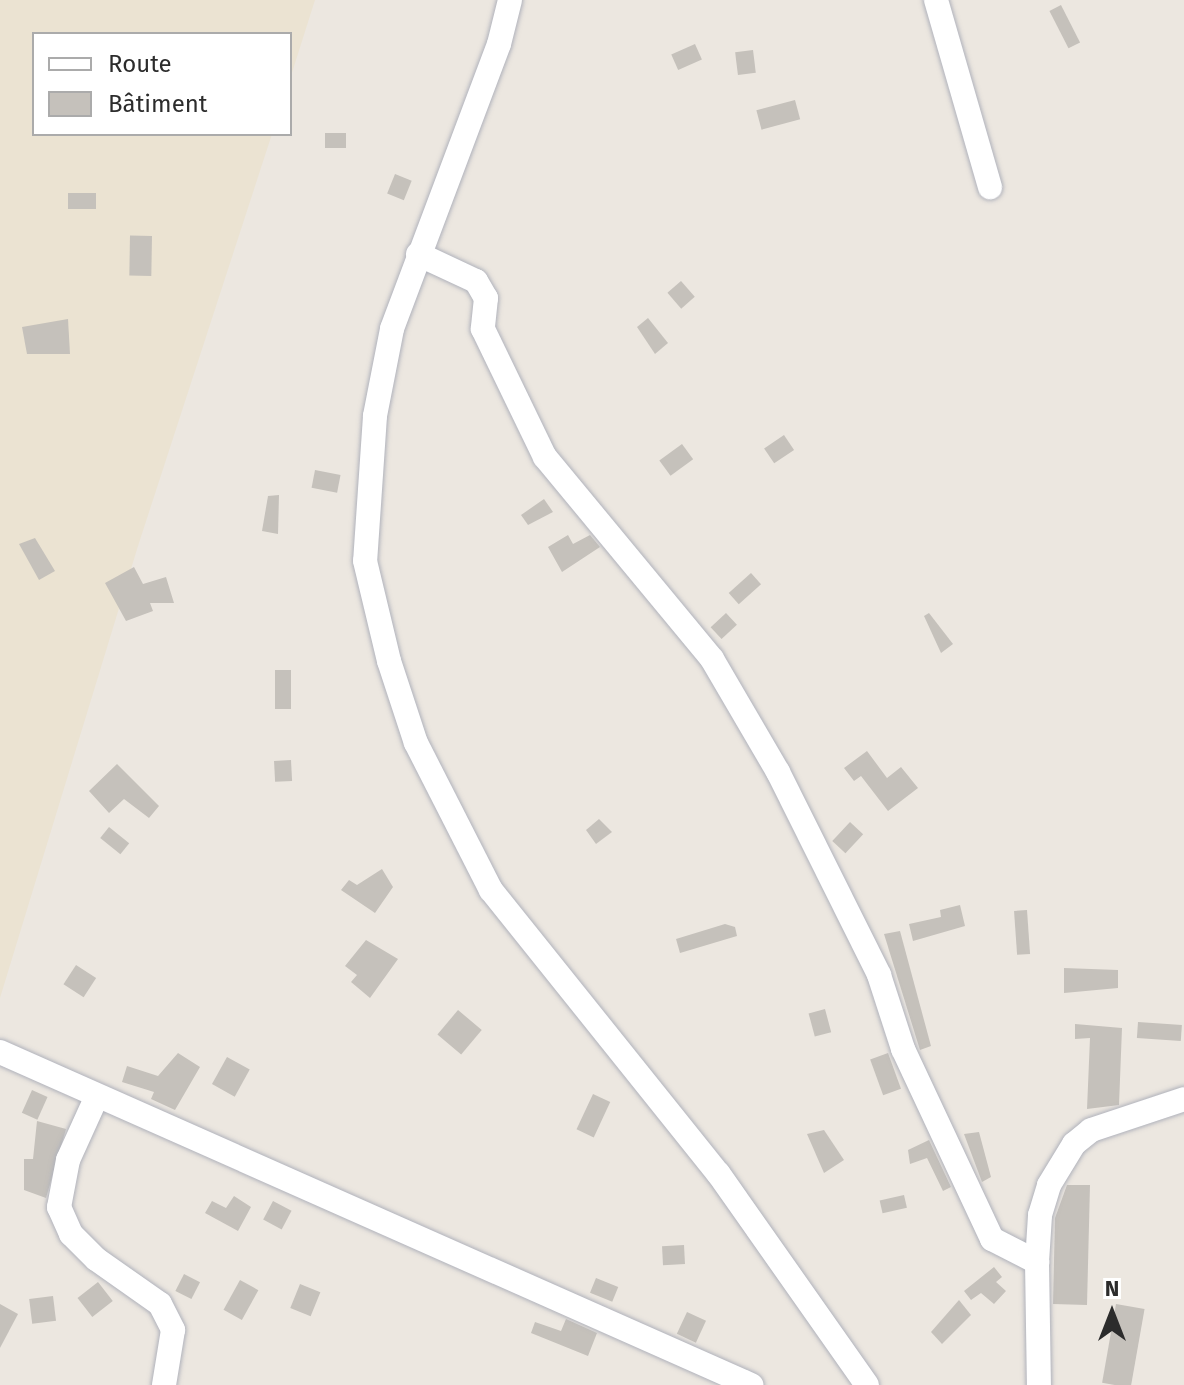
<!DOCTYPE html>
<html>
<head>
<meta charset="utf-8">
<style>
  body { margin:0 }
  #map { position:relative; width:1184px; height:1385px; overflow:hidden; background:#ece7e0; font-family:"Fira Sans",sans-serif }
  div>[style] { position:absolute }
  [style*='--x'] { left:calc(var(--x)*1px); top:calc(var(--y)*1px); width:calc(var(--w)*1px); rotate:calc(var(--a)*1deg) }
  .education>* { inset:0; background:#ebe3d2 }
  .building>* { inset:0; background:#c5c1bb; transform-origin:0 0 }
  .roads { filter:drop-shadow(0 0 2px #b0b2bb) drop-shadow(0 0 2px #b0b2bb) }
  .minor>* { height:24px; margin:-12px; padding:0 12px; transform-origin:12px; border-radius:12px; background:#fff }
  span { translate:-50% -50%; white-space:nowrap; text-align:center; line-height:1.15; -webkit-text-stroke:8px #fff; paint-order:stroke }
  .legend { position:absolute; left:32px; top:32px; width:260px; height:104px; box-sizing:border-box; background:#fff; border:2px solid #ababab; margin:0; padding:10px 14px; list-style:none; font-size:24px; color:#2c2c2c }
  .legend li { display:flex; align-items:center; gap:16px; height:40px }
  .legend b { width:40px; border:2px solid #ababab }
  .north { position:absolute; left:1072px; top:1273px; width:80px; height:80px; -webkit-text-stroke:6px #fff; paint-order:stroke; rotate:0deg; font-size:22px; font-weight:700; line-height:32px; text-align:center; color:#2c2c2c }
  .north::after { content:''; display:block; margin:auto; width:28px; height:36px; background:#2c2c2c; clip-path:polygon(50% 0,100% 100%,50% 72%,0 100%) }
</style>
</head>
<body>
<div id="map">
  <div class="education">
    <i style="clip-path:polygon(0 0,315px 0,290px 79px,290px 34px,34px 34px,34px 134px,272px 134px,138px 546px,0 998px)"></i>
  </div>
  <div class="building">
    <i style="left:1061px;top:5px;width:42px;height:13px;rotate:63deg"></i>
    <i style="left:695px;top:44px;width:17px;height:26px;rotate:66deg"></i>
    <i style="left:753px;top:50px;width:23px;height:18px;rotate:83deg"></i>
    <i style="left:795px;top:100px;width:20px;height:40px;rotate:75deg"></i>
    <i style="left:325px;top:133px;width:21px;height:15px"></i>
    <i style="left:395px;top:174px;width:18px;height:21px;rotate:22deg"></i>
    <i style="left:96px;top:193px;width:16px;height:28px;rotate:90deg"></i>
    <i style="left:152px;top:236px;width:40px;height:22px;rotate:91deg"></i>
    <i style="left:681px;top:281px;width:21px;height:18px;rotate:49deg"></i>
    <i style="clip-path:polygon(648px 318px,668px 343px,655px 354px,637px 327px)"></i>
    <i style="clip-path:polygon(68px 319px,70px 354px,27px 354px,22px 327px)"></i>
    <i style="left:784px;top:435px;width:18px;height:24px;rotate:56deg"></i>
    <i style="left:682px;top:444px;width:19px;height:28px;rotate:54deg"></i>
    <i style="left:315px;top:470px;width:26px;height:18px;rotate:11deg"></i>
    <i style="clip-path:polygon(279px 495px,278px 534px,262px 531px,268px 496px)"></i>
    <i style="clip-path:polygon(544px 499px,553px 512px,528px 525px,521px 515px)"></i>
    <i style="clip-path:polygon(568px 535px,573px 544px,590px 535px,600px 547px,562px 572px,548px 547px)"></i>
    <i style="clip-path:polygon(35px 538px,55px 571px,39px 580px,19px 544px)"></i>
    <i style="clip-path:polygon(134px 567px,143px 584px,166px 577px,174px 603px,150px 603px,153px 611px,126px 621px,105px 583px)"></i>
    <i style="left:751px;top:573px;width:15px;height:30px;rotate:48deg"></i>
    <i style="left:726px;top:613px;width:16px;height:21px;rotate:47deg"></i>
    <i style="clip-path:polygon(929px 613px,953px 644px,941px 653px,924px 616px)"></i>
    <i style="left:275px;top:670px;width:16px;height:39px"></i>
    <i style="clip-path:polygon(867px 751px,887px 778px,901px 767px,918px 788px,888px 811px,861px 776px,854px 781px,844px 768px)"></i>
    <i style="left:291px;top:760px;width:21px;height:17px;rotate:87deg"></i>
    <i style="clip-path:polygon(117px 764px,159px 806px,149px 818px,124px 799px,109px 813px,89px 791px)"></i>
    <i style="clip-path:polygon(599px 819px,612px 832px,596px 844px,586px 830px)"></i>
    <i style="left:850px;top:822px;width:18px;height:26px;rotate:43deg"></i>
    <i style="left:109px;top:827px;width:26px;height:14px;rotate:39deg"></i>
    <i style="clip-path:polygon(382px 869px,393px 887px,375px 913px,341px 890px,349px 880px,357px 885px)"></i>
    <i style="clip-path:polygon(960px 905px,965px 926px,913px 941px,909px 924px,941px 917px,940px 910px)"></i>
    <i style="left:1027px;top:910px;width:44px;height:13px;rotate:86deg"></i>
    <i style="clip-path:polygon(725px 924px,735px 927px,737px 936px,680px 953px,676px 939px)"></i>
    <i style="clip-path:polygon(900px 931px,931px 1046px,920px 1050px,884px 934px)"></i>
    <i style="clip-path:polygon(366px 940px,398px 959px,370px 998px,351px 982px,357px 975px,345px 966px)"></i>
    <i style="left:76px;top:965px;width:24px;height:23px;rotate:33deg"></i>
    <i style="clip-path:polygon(1064px 968px,1118px 970px,1118px 988px,1064px 993px)"></i>
    <i style="left:825px;top:1009px;width:24px;height:17px;rotate:75deg"></i>
    <i style="left:458px;top:1010px;width:31px;height:32px;rotate:40deg"></i>
    <i style="left:1138px;top:1022px;width:44px;height:16px;rotate:4deg"></i>
    <i style="clip-path:polygon(1075px 1024px,1122px 1028px,1119px 1105px,1087px 1109px,1090px 1038px,1075px 1039px)"></i>
    <i style="clip-path:polygon(178px 1053px,200px 1067px,175px 1110px,151px 1099px,154px 1092px,122px 1082px,127px 1066px,158px 1076px)"></i>
    <i style="left:888px;top:1053px;width:38px;height:19px;rotate:70deg"></i>
    <i style="left:227px;top:1057px;width:26px;height:31px;rotate:29deg"></i>
    <i style="left:32px;top:1090px;width:17px;height:25px;rotate:24deg"></i>
    <i style="left:593px;top:1094px;width:19px;height:39px;rotate:25deg"></i>
    <i style="clip-path:polygon(37px 1121px,66px 1129px,46px 1198px,24px 1190px,24px 1159px,33px 1159px)"></i>
    <i style="clip-path:polygon(824px 1130px,844px 1160px,824px 1173px,807px 1134px)"></i>
    <i style="clip-path:polygon(979px 1132px,991px 1177px,982px 1182px,964px 1134px)"></i>
    <i style="clip-path:polygon(929px 1140px,951px 1187px,943px 1191px,927px 1158px,910px 1164px,908px 1150px)"></i>
    <i style="clip-path:polygon(1067px 1185px,1090px 1185px,1087px 1305px,1053px 1304px,1055px 1218px)"></i>
    <i style="left:904px;top:1195px;width:13px;height:25px;rotate:77deg"></i>
    <i style="clip-path:polygon(234px 1196px,251px 1207px,238px 1231px,205px 1213px,212px 1201px,226px 1208px)"></i>
    <i style="left:273px;top:1201px;width:21px;height:21px;rotate:28deg"></i>
    <i style="left:684px;top:1245px;width:19px;height:22px;rotate:87deg"></i>
    <i style="clip-path:polygon(994px 1267px,1002px 1277px,996px 1282px,1006px 1291px,994px 1304px,981px 1293px,971px 1300px,964px 1291px)"></i>
    <i style="left:184px;top:1274px;width:18px;height:19px;rotate:27deg"></i>
    <i style="left:596px;top:1278px;width:24px;height:16px;rotate:22deg"></i>
    <i style="left:240px;top:1280px;width:21px;height:34px;rotate:29deg"></i>
    <i style="left:98px;top:1282px;width:24px;height:26px;rotate:52deg"></i>
    <i style="left:300px;top:1284px;width:22px;height:26px;rotate:22deg"></i>
    <i style="left:53px;top:1296px;width:25px;height:24px;rotate:83deg"></i>
    <i style="clip-path:polygon(959px 1300px,971px 1315px,942px 1344px,931px 1332px)"></i>
    <i style="clip-path:polygon(0 1304px,18px 1314px,0 1348px)"></i>
    <i style="left:1116px;top:1304px;width:29px;height:80px;rotate:10deg"></i>
    <i style="left:687px;top:1312px;width:21px;height:24px;rotate:25deg"></i>
    <i style="clip-path:polygon(566px 1319px,597px 1333px,588px 1356px,531px 1333px,535px 1322px,561px 1331px)"></i>
  </div>
  <div class="roads">
    <div class="minor">
      <i style="--x:510;--y:0;--w:45;--a:104"></i>
      <i style="--x:499;--y:44;--w:304;--a:110.6"></i>
      <i style="--x:392;--y:329;--w:89;--a:101.1"></i>
      <i style="--x:375;--y:416;--w:145;--a:93.9"></i>
      <i style="--x:365;--y:561;--w:103;--a:76.5"></i>
      <i style="--x:389;--y:661;--w:86;--a:71.8"></i>
      <i style="--x:416;--y:743;--w:165;--a:63"></i>
      <i style="--x:491;--y:890;--w:363;--a:51.3"></i>
      <i style="--x:718;--y:1173;--w:259;--a:54.9"></i>
      <i style="--x:936;--y:0;--w:195;--a:73.9"></i>
      <i style="--x:418;--y:254;--w:64;--a:25"></i>
      <i style="--x:476;--y:281;--w:20;--a:60"></i>
      <i style="--x:486;--y:298;--w:31;--a:96"></i>
      <i style="--x:483;--y:329;--w:142;--a:64.2"></i>
      <i style="--x:545;--y:457;--w:262;--a:50.4"></i>
      <i style="--x:712;--y:659;--w:131;--a:59.7"></i>
      <i style="--x:778;--y:772;--w:227;--a:63.5"></i>
      <i style="--x:879;--y:975;--w:78;--a:72"></i>
      <i style="--x:903;--y:1049;--w:210;--a:64.9"></i>
      <i style="--x:992;--y:1239;--w:51;--a:27.1"></i>
      <i style="--x:1037;--y:1262;--w:123;--a:89.1"></i>
      <i style="--x:0;--y:1052;--w:822;--a:23.91"></i>
      <i style="--x:97;--y:1096;--w:70;--a:114.4"></i>
      <i style="--x:68;--y:1160;--w:48;--a:100.8"></i>
      <i style="--x:59;--y:1207;--w:30;--a:66"></i>
      <i style="--x:71;--y:1234;--w:35;--a:45"></i>
      <i style="--x:96;--y:1259;--w:78;--a:35.1"></i>
      <i style="--x:160;--y:1304;--w:29;--a:63"></i>
      <i style="--x:173;--y:1330;--w:56;--a:99.3"></i>
      <i style="--x:1037;--y:1262;--w:47;--a:-86.3"></i>
      <i style="--x:1040;--y:1215;--w:31;--a:-73"></i>
      <i style="--x:1049;--y:1185;--w:48;--a:-58.6"></i>
      <i style="--x:1074;--y:1144;--w:22;--a:-39"></i>
      <i style="--x:1091;--y:1130;--w:98;--a:-18.4"></i>
    </div>
  </div>
  <ul class="legend">
  <li><b style="height:10px;background:#fff"></b>Route</li>
  <li><b style="height:22px;background:#c5c1bb"></b>Bâtiment</li>
  </ul>
  <div class="north">N</div>
</div>
</body>
</html>
